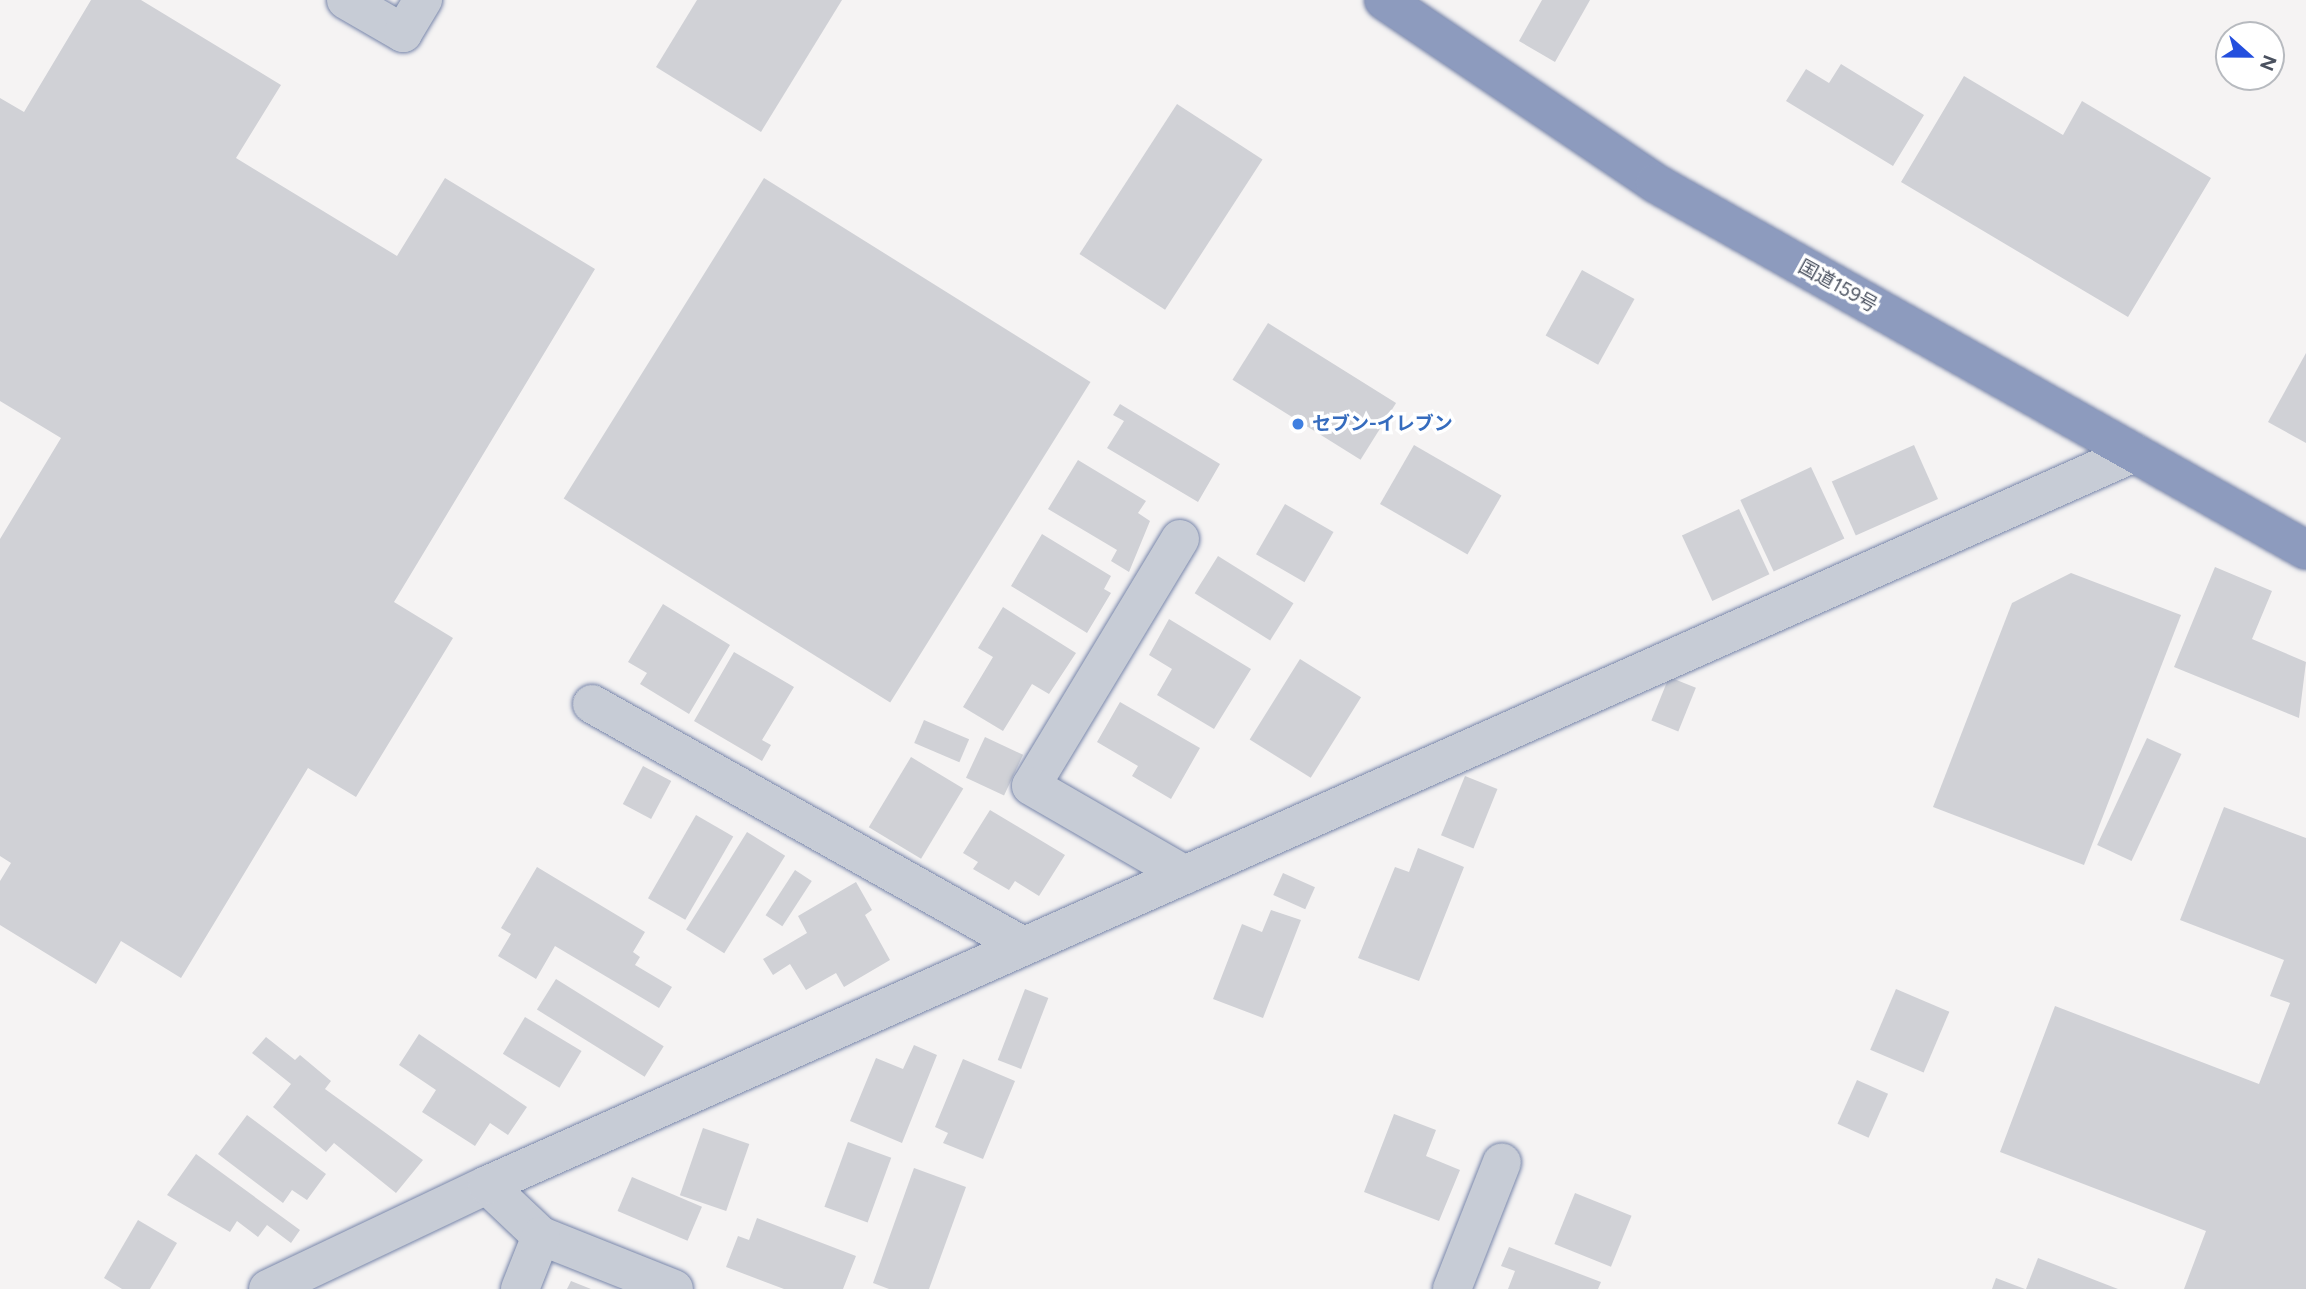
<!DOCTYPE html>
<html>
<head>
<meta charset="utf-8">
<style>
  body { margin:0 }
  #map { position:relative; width:2306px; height:1289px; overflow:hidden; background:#f5f3f3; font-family:Figtree,"Noto Sans JP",sans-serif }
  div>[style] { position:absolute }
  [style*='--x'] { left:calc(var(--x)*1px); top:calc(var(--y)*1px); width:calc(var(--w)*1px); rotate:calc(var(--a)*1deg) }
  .building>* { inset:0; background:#d0d1d6; transform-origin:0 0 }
  .roads { filter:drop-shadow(0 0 2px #7886aa) drop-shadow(0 0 2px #7886aa) }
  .street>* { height:38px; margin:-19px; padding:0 19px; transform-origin:19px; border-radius:19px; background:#c7ccd6 }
  .highway>* { height:38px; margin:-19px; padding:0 19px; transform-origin:19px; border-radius:19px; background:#8d9bbe }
  .dots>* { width:19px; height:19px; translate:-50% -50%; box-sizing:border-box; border:4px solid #fff; border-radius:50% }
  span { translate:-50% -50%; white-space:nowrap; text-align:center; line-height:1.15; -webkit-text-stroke:7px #fff; paint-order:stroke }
  .street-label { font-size:19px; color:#4b5260 }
  .shop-label { font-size:19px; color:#366cbe; font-weight:700 }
  .left { translate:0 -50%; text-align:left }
  .north { position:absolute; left:2215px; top:21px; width:70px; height:70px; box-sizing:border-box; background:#fff; border:2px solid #b7babf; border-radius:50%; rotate:111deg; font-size:19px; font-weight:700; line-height:28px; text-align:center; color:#4b5260 }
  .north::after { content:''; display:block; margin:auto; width:24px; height:32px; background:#244fde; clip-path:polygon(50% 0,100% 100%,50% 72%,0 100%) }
</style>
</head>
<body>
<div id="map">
  <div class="building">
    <i style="clip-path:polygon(91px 0,141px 0,281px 85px,236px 158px,397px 256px,445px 178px,595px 269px,394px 602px,453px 638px,356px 797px,308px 768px,181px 978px,121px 941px,96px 984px,0 925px,0 881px,11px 863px,0 856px,0 539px,61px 438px,0 401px,0 98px,24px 112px)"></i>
    <i style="clip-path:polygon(697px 0,842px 0,761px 132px,656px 67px)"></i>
    <i style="clip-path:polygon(1542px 0,1590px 0,1555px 62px,1519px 41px)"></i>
    <i style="clip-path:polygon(1841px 64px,1924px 115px,1893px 166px,1786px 101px,1806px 69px,1829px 83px)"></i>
    <i style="clip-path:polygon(1964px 76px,2063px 135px,2082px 101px,2211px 178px,2128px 317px,1901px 182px)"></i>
    <i style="left:1177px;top:104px;width:102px;height:179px;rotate:33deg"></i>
    <i style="left:764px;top:178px;width:385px;height:378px;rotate:32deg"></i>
    <i style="left:1582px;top:270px;width:60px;height:75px;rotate:29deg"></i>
    <i style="left:1268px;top:323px;width:151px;height:67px;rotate:32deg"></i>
    <i style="clip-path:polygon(2306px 353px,2306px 443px,2268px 422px)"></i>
    <i style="clip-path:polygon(1120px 404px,1220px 464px,1198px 502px,1107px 448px,1124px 421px,1113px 415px)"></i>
    <i style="left:1414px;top:445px;width:101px;height:68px;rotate:30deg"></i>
    <i style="left:1914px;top:445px;width:59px;height:90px;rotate:66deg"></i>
    <i style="clip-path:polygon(1078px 460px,1146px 501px,1138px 513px,1150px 521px,1129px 572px,1111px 561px,1117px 550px,1048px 509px)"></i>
    <i style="left:1811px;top:467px;width:79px;height:78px;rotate:65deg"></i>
    <i style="left:1285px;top:504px;width:56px;height:58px;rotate:30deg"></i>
    <i style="left:1739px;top:509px;width:72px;height:63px;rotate:65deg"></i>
    <i style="clip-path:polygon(1042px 534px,1111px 576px,1104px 589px,1111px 593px,1087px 633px,1011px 586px)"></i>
    <i style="left:1218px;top:556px;width:89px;height:44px;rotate:32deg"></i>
    <i style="clip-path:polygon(2215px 567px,2272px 591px,2252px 639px,2306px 662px,2299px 718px,2174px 667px)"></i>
    <i style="clip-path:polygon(2071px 573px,2181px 615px,2084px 865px,1933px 807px,2012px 603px)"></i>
    <i style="clip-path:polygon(663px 604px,730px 645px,689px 714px,640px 684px,647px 673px,628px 662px)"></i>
    <i style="clip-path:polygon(1003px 607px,1076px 653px,1049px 694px,1032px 684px,1003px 731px,963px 707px,993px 657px,978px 648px)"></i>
    <i style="clip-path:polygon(1169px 619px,1251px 669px,1214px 729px,1157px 695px,1172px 669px,1149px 655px)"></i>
    <i style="clip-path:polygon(734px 652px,794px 687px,762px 740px,771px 745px,762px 761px,694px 721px)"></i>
    <i style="left:1300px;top:659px;width:72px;height:95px;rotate:32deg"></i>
    <i style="left:1669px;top:677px;width:29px;height:47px;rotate:22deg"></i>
    <i style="clip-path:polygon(1120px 702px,1200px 748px,1171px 799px,1132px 776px,1138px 766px,1097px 742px)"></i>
    <i style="left:924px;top:720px;width:49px;height:25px;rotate:23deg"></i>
    <i style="left:985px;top:737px;width:42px;height:45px;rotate:25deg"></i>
    <i style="left:2147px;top:738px;width:38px;height:118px;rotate:25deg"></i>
    <i style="left:911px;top:757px;width:61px;height:82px;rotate:31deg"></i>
    <i style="left:643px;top:766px;width:32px;height:43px;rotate:28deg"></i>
    <i style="left:1465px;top:776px;width:35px;height:64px;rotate:22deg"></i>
    <i style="clip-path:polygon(2224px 807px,2306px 838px,2306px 1289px,2184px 1289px,2206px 1231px,2000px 1152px,2055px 1006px,2259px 1084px,2290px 1003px,2270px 996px,2284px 960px,2180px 920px)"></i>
    <i style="clip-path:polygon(990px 810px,1065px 855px,1039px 896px,1015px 881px,1009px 890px,973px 869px,978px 862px,963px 853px)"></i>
    <i style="left:696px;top:815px;width:43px;height:96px;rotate:30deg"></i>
    <i style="left:747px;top:832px;width:45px;height:115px;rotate:32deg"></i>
    <i style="clip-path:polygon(1418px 848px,1464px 867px,1419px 981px,1358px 958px,1395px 867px,1409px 872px)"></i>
    <i style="clip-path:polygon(537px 867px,645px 932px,633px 952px,640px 957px,635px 965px,672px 987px,659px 1008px,555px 946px,536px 979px,498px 956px,511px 934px,501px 928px)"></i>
    <i style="left:795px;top:870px;width:20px;height:54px;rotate:33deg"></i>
    <i style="left:1283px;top:873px;width:35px;height:24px;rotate:24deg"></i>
    <i style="clip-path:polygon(856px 882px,872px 910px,865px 915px,890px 960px,844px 987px,836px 973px,806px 990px,790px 964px,773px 975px,763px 959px,807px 933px,798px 916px)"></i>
    <i style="clip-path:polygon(1271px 910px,1301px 920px,1263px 1018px,1213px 999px,1242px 924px,1262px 932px)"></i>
    <i style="left:556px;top:979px;width:127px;height:36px;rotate:32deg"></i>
    <i style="left:1025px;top:989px;width:25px;height:76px;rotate:21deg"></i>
    <i style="left:1896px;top:989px;width:58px;height:66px;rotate:23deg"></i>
    <i style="left:525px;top:1017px;width:66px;height:43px;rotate:31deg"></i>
    <i style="clip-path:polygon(419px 1034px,527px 1107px,508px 1135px,490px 1123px,475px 1146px,422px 1112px,436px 1090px,399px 1065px)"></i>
    <i style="clip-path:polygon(266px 1037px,295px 1060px,300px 1055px,331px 1081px,325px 1089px,423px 1160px,396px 1193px,334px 1143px,326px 1152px,273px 1107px,291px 1084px,252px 1053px)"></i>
    <i style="clip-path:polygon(914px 1045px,937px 1055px,902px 1143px,850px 1121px,876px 1058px,903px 1069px)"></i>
    <i style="clip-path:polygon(963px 1059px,1015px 1081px,983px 1159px,943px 1143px,948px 1133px,935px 1127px)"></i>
    <i style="left:1857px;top:1080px;width:34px;height:48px;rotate:24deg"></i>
    <i style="clip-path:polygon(1394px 1114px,1436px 1130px,1426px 1156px,1460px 1170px,1439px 1221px,1364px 1192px)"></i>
    <i style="clip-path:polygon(247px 1115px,326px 1174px,307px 1200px,292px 1190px,283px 1203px,218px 1154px)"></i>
    <i style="left:703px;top:1128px;width:49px;height:71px;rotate:19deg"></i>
    <i style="left:848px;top:1142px;width:46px;height:69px;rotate:20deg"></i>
    <i style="clip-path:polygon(196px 1154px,300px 1230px,291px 1243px,267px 1225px,258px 1237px,237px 1221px,230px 1232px,167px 1195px)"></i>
    <i style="clip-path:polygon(914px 1168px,966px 1187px,929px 1289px,889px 1289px,873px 1283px)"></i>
    <i style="left:632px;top:1177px;width:76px;height:37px;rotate:23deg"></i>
    <i style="left:1575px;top:1193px;width:61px;height:55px;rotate:22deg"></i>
    <i style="clip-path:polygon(757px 1218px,856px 1256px,843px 1289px,784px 1289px,726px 1267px,738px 1236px,749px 1240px)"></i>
    <i style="clip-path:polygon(138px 1220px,177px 1243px,150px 1289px,122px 1289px,104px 1278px)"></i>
    <i style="clip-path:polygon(1509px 1247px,1601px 1282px,1598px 1289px,1508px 1289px,1515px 1271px,1501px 1266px)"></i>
    <i style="clip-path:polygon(2038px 1258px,2118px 1289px,2026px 1289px)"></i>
    <i style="clip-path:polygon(1996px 1278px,2025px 1289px,1992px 1289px)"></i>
    <i style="clip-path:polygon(571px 1281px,591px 1289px,567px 1289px)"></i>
  </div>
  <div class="roads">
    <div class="street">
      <i style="--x:346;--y:0;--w:66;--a:30.1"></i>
      <i style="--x:403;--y:33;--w:39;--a:-59"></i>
      <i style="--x:1180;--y:539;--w:288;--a:121.1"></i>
      <i style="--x:1031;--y:786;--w:178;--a:30"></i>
      <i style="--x:592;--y:704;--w:494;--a:29.3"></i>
      <i style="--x:487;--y:1185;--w:74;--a:43.4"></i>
      <i style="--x:541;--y:1236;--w:143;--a:21.7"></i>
      <i style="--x:268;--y:1289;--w:242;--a:-25.4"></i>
      <i style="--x:487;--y:1185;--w:1802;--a:-23.96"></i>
      <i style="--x:520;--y:1289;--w:57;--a:-68.4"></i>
      <i style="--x:1452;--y:1289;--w:136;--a:-68.5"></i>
    </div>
    <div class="highway">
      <i style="--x:1384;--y:0;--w:327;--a:34"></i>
      <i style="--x:1655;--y:183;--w:747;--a:29.41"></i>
    </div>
  </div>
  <div class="dots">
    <i style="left:1298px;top:424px;background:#3f7fe0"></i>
  </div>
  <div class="street-label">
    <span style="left:1838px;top:286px;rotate:29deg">国道159号</span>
  </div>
  <div class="shop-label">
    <span class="left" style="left:1312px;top:424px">セブン-イレブン</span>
  </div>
  <div class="north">N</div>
</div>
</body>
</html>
